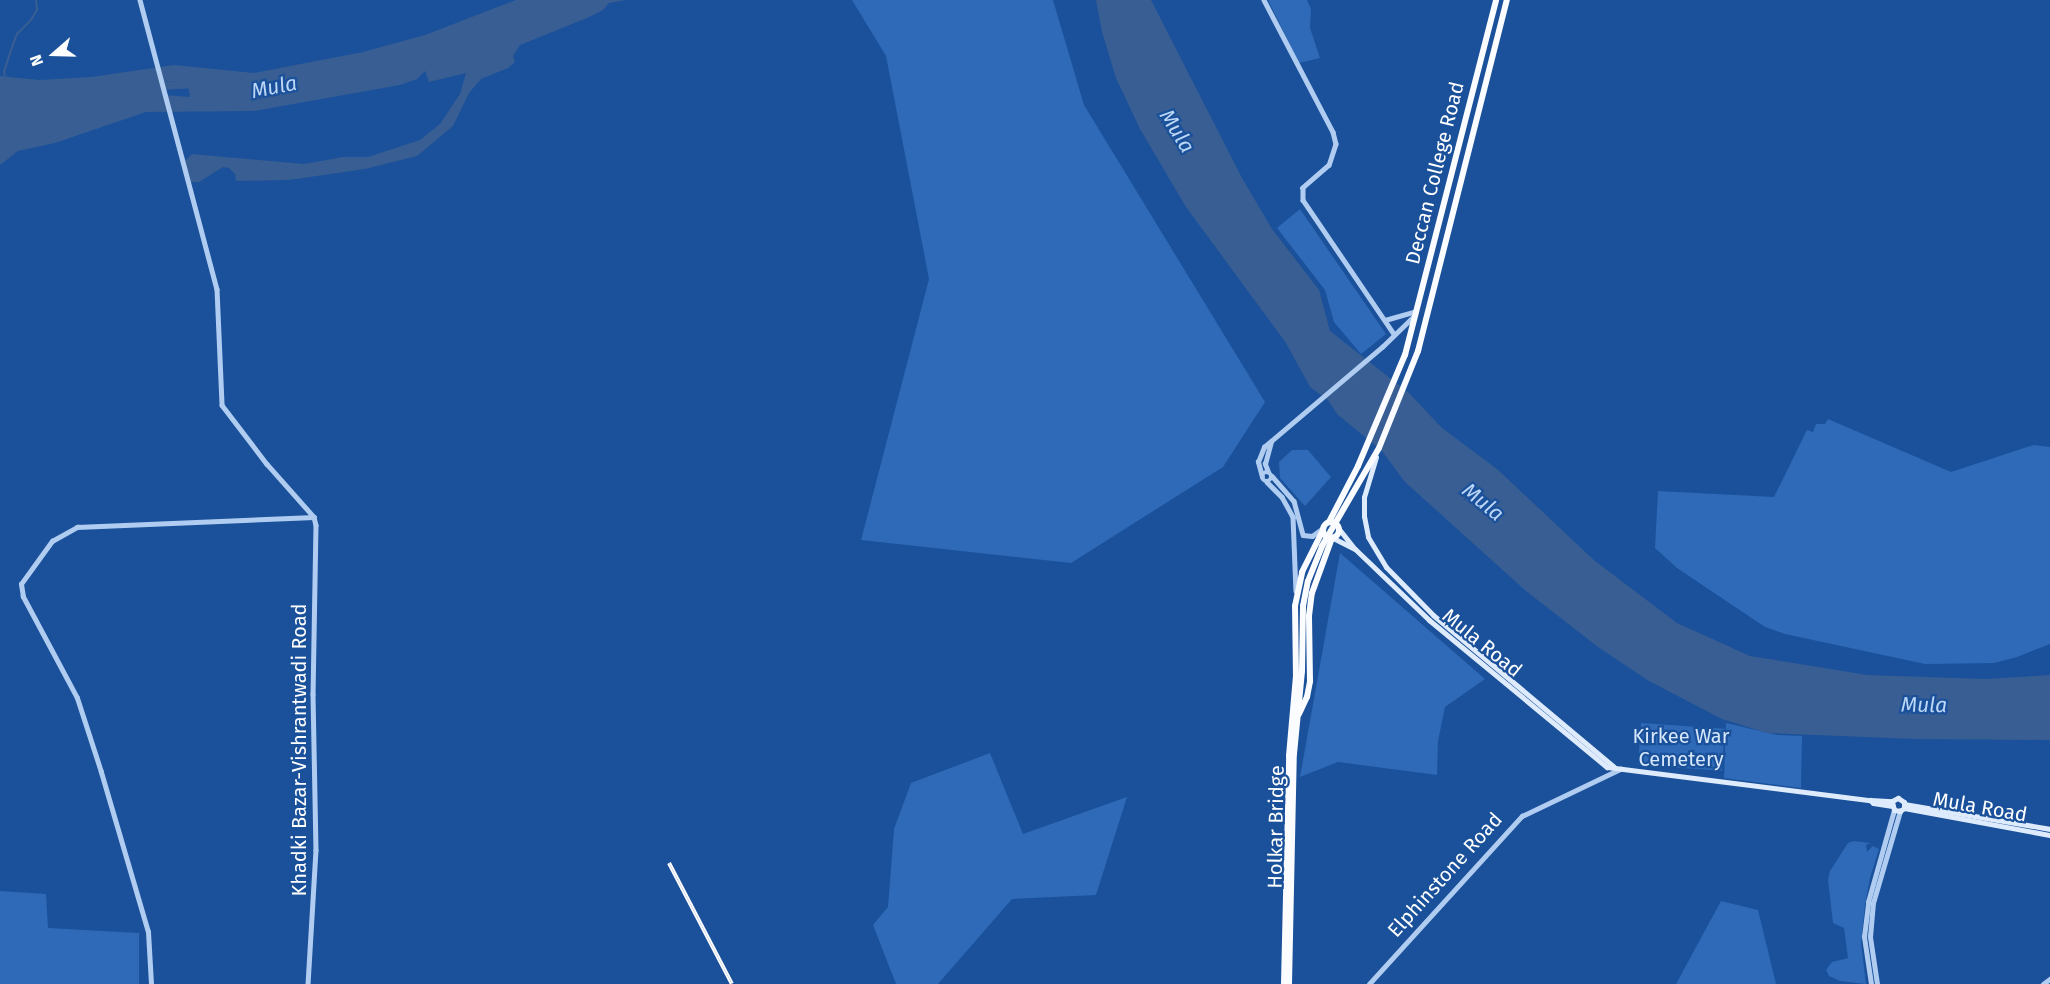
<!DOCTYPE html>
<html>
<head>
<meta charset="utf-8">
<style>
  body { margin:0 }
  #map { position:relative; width:2050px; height:984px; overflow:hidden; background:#1a519a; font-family:"Fira Sans",sans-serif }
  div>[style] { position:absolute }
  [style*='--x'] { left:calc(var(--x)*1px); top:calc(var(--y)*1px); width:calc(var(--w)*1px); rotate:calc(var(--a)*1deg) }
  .green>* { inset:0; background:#2e6ab7; transform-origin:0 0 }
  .water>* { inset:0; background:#385e93 }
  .stream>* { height:1.5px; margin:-0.75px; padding:0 0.75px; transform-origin:0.75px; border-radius:0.75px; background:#385e93 }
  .river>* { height:8px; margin:-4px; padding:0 4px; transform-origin:4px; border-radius:4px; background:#385e93 }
  .tertiary>* { height:4.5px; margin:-2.25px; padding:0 2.25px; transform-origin:2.25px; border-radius:2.25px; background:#b0cdf1 }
  .tertiary>.ring { margin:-2.25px; padding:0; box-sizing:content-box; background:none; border:4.5px solid #b0cdf1; border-radius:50% }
  .secondary>* { height:5px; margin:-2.5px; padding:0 2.5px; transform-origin:2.5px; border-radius:2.5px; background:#deebfc }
  .primary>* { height:6px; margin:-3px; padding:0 3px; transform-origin:3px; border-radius:3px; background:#fafcff }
  .primary>.ring { margin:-3px; padding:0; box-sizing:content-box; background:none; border:6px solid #fafcff; border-radius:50% }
  .rail>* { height:4px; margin-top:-2px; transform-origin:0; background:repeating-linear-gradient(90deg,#1a519a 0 4.5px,#fff 0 9px); box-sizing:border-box; border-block:2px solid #fff }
  .primary-bridge>* { height:6px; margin:-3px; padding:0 3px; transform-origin:3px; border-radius:3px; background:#fafcff }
  span { translate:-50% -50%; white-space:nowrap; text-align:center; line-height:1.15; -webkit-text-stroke:4.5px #1a519a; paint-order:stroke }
  .street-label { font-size:20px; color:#fff }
  .park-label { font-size:20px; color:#d7e7fc }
  .water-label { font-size:21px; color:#bdd7f7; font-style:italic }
  .north { position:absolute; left:24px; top:24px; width:60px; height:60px; -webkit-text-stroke:4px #1a519a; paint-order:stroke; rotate:250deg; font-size:16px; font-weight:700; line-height:24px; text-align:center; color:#fff }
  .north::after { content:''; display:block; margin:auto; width:21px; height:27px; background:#fff; clip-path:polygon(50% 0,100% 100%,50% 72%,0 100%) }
</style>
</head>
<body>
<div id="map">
  <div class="green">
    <i style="clip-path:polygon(852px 0,1053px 0,1084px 105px,1265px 402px,1223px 467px,1071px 563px,861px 540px,929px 279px,886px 56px)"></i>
    <i style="clip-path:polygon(1268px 0,1307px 0,1311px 9px,1310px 28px,1320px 58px,1299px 63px)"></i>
    <i style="clip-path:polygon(1300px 209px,1386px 334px,1361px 354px,1334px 322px,1325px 290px,1277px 228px)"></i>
    <i style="clip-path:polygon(1828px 419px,1951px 472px,2024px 448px,2034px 445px,2050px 447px,2050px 644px,2017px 657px,1994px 663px,1925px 664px,1785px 634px,1765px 627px,1677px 568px,1655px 548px,1658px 491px,1774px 497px,1807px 430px,1813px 432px,1816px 424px,1825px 424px)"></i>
    <i style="clip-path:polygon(1292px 450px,1308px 450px,1331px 477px,1305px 506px,1280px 478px,1279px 462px)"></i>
    <i style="clip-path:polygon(1340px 553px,1485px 679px,1445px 707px,1438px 741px,1437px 775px,1338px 762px,1300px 777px)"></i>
    <i style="left:1641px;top:723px;width:84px;height:42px;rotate:4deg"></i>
    <i style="clip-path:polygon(1726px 723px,1777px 735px,1802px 736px,1801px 788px,1724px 778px)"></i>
    <i style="clip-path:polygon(990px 753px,1023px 834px,1127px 797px,1096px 895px,1012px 899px,938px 984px,896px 984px,873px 925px,888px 907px,894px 829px,911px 783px)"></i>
    <i style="clip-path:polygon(1854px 841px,1870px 843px,1866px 845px,1867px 852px,1873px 846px,1879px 849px,1870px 878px,1865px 905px,1861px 943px,1866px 984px,1840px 981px,1829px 976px,1826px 970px,1832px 962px,1848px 958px,1844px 928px,1833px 923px,1828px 880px,1830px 871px,1848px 843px)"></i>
    <i style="clip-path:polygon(0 891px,46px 894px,48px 928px,139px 933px,139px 984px,0 984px)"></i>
    <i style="clip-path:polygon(1721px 901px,1758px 910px,1776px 984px,1676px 984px)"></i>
  </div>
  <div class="water">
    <i style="clip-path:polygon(evenodd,516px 0,626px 0,609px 3px,603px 10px,587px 18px,520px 45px,513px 56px,515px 62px,508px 68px,481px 79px,469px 93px,453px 126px,417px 156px,365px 169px,289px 180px,236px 181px,235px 174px,229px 168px,223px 167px,199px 182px,189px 182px,184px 162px,192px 154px,304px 164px,343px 157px,368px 157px,420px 140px,440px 124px,460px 94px,466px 73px,429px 82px,425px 71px,417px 79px,400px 85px,254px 111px,146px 112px,55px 143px,18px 151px,0 165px,0 76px,39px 80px,91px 77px,174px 65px,254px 73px,363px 52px,425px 35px,516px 0,167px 81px,181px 81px,188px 86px,190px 97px,164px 95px,161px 86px,167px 81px)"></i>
    <i style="clip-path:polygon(1096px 0,1151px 0,1242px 178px,1272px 229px,1319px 290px,1330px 331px,1409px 393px,1442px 428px,1497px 469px,1595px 561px,1677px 623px,1750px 656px,1867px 675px,1987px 679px,2050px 675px,2050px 740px,1915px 739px,1767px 733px,1722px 719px,1649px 681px,1598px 647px,1526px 591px,1405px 482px,1382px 451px,1337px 414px,1328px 400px,1310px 387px,1286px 343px,1186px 207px,1140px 129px,1116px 78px,1102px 32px)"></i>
  </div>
  <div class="stream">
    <i style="--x:5;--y:76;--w:4;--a:-104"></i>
    <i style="--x:4;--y:72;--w:20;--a:-72"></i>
    <i style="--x:10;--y:53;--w:20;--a:-70"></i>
    <i style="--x:17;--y:34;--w:20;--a:-45"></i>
    <i style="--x:31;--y:20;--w:12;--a:-59"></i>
    <i style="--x:37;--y:10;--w:10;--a:-96"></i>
  </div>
  <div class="river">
    <i style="--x:158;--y:86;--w:35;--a:-3"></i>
  </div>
  <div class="tertiary">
    <i style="--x:140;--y:0;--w:299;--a:75.1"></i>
    <i style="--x:217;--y:289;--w:116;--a:87.5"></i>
    <i style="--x:222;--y:405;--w:74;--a:52.7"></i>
    <i style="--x:267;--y:464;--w:71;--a:48.4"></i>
    <i style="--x:314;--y:517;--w:8;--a:76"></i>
    <i style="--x:316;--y:525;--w:169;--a:91"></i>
    <i style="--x:313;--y:694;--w:156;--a:88.9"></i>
    <i style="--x:316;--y:850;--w:134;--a:93.4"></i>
    <i style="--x:1264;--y:0;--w:149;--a:62.4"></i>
    <i style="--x:1333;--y:132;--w:12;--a:76"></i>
    <i style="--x:1336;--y:144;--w:22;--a:108"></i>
    <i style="--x:1329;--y:165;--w:35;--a:139"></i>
    <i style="--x:1303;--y:188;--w:12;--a:90"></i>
    <i style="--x:1303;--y:200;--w:162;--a:55.8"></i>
    <i style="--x:1385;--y:320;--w:32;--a:-16"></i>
    <i class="ring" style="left:1262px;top:472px;width:5.5px;height:5.5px"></i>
    <i style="--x:1268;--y:472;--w:9;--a:-111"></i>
    <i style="--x:1265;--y:464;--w:23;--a:-75"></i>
    <i style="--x:1272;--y:476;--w:33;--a:49"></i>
    <i style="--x:1294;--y:501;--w:35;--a:75"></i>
    <i style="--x:1303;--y:535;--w:9;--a:6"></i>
    <i style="--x:1312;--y:536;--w:14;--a:-36"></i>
    <i style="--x:1262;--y:477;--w:16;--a:-105"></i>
    <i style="--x:1258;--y:462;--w:16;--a:-68"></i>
    <i style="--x:1264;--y:447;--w:155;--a:-40.3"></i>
    <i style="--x:1382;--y:347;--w:45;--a:-44.1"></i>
    <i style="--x:1267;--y:482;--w:21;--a:45"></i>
    <i style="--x:1282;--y:497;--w:23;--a:61"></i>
    <i style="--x:1293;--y:517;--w:74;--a:87.7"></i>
    <i style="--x:151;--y:984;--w:52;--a:-93.3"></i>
    <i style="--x:148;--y:932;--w:167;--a:-106.4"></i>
    <i style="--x:101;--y:772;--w:78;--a:-108"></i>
    <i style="--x:77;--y:698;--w:115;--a:-118.1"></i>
    <i style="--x:23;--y:597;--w:13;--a:-99"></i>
    <i style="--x:21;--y:584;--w:53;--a:-54.2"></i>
    <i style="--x:52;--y:541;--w:29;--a:-29"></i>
    <i style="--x:77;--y:527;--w:237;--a:-2.4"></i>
    <i style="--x:1369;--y:984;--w:227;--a:-47.7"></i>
    <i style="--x:1522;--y:816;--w:109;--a:-25.6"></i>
    <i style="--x:1871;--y:984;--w:48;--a:-98.5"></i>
    <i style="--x:1864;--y:937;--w:35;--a:-83"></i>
    <i style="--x:1868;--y:902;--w:96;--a:-74.2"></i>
    <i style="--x:1877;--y:984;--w:48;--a:-98.5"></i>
    <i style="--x:1870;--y:937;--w:34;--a:-85"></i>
    <i style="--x:1873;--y:903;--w:96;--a:-73.6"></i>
    <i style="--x:2043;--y:984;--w:9;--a:-36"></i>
  </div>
  <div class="secondary">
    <i style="--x:1376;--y:457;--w:42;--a:106.7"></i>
    <i style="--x:1364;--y:497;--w:19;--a:90"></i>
    <i style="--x:1364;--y:516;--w:21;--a:79"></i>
    <i style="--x:1368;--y:537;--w:35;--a:59"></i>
    <i style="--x:1386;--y:567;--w:67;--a:45.6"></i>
    <i style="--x:1433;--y:615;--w:236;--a:40"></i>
    <i style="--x:1339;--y:529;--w:24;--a:52"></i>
    <i style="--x:1333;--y:538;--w:25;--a:27"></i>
    <i style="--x:1355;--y:549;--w:103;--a:43.8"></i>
    <i style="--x:1429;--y:620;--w:231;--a:39.6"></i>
    <i style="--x:1607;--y:767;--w:265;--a:7.2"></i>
    <i style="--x:1870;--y:800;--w:22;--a:3"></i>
    <i style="--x:1892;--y:801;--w:7;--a:-27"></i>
    <i style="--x:1898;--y:798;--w:7;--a:34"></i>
    <i style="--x:1904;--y:802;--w:6;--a:90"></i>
    <i style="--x:1904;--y:808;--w:5;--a:143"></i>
    <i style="--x:1900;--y:811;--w:6;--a:-171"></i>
    <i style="--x:1894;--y:810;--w:9;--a:-103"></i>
    <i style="--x:1870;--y:800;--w:4;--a:45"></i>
    <i style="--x:1873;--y:803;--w:18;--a:9"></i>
    <i style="--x:1904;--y:804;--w:148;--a:9.7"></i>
    <i style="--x:1904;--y:808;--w:148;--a:10.5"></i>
  </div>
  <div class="primary">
    <i style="--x:1379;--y:448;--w:105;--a:-68.1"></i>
    <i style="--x:1418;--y:351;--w:362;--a:-75.8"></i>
    <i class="ring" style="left:1323px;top:522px;width:10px;height:10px"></i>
    <i style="--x:1329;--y:522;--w:63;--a:-62.6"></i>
    <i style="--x:1358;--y:466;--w:121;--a:-67.1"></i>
    <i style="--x:1405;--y:355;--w:366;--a:-75.6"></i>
    <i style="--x:1299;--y:714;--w:19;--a:-65"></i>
    <i style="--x:1307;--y:697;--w:16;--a:-79"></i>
    <i style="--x:1310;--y:681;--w:65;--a:-90.9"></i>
    <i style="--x:1309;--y:616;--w:23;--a:-83"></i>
    <i style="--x:1312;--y:593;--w:59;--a:-70"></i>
    <i style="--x:1284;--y:984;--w:228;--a:-88.7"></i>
    <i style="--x:1289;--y:756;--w:80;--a:-85"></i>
    <i style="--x:1296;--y:676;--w:70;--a:-90.8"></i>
    <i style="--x:1295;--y:606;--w:35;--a:-78"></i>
    <i style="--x:1302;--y:572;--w:47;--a:-63.4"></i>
    <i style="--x:1289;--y:984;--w:230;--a:-88.8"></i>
    <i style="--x:1294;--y:754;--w:83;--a:-84.5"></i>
  </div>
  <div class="rail">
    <i style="--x:669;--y:863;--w:136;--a:62.5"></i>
  </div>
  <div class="primary-bridge">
    <i style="--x:1302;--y:671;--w:65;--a:-89.1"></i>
    <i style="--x:1303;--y:606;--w:25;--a:-79"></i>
    <i style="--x:1308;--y:581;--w:38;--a:-68"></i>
    <i style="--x:1322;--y:546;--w:113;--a:-59.8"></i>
  </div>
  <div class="street-label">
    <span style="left:1435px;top:173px;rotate:-76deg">Deccan College Road</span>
    <span style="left:1482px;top:643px;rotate:39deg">Mula Road</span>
    <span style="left:299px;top:750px;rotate:-90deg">Khadki Bazar-Vishrantwadi Road</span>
    <span style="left:1980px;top:807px;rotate:10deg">Mula Road</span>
    <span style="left:1276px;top:827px;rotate:-89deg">Holkar Bridge</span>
    <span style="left:1445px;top:875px;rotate:-48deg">Elphinstone Road</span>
  </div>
  <div class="park-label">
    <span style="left:1681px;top:748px">Kirkee War<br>Cemetery</span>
  </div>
  <div class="water-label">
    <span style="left:274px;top:87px;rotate:-11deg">Mula</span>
    <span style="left:1177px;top:131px;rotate:58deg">Mula</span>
    <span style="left:1483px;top:502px;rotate:39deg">Mula</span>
    <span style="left:1924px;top:705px;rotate:1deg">Mula</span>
  </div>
  <div class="north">N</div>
</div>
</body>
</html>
